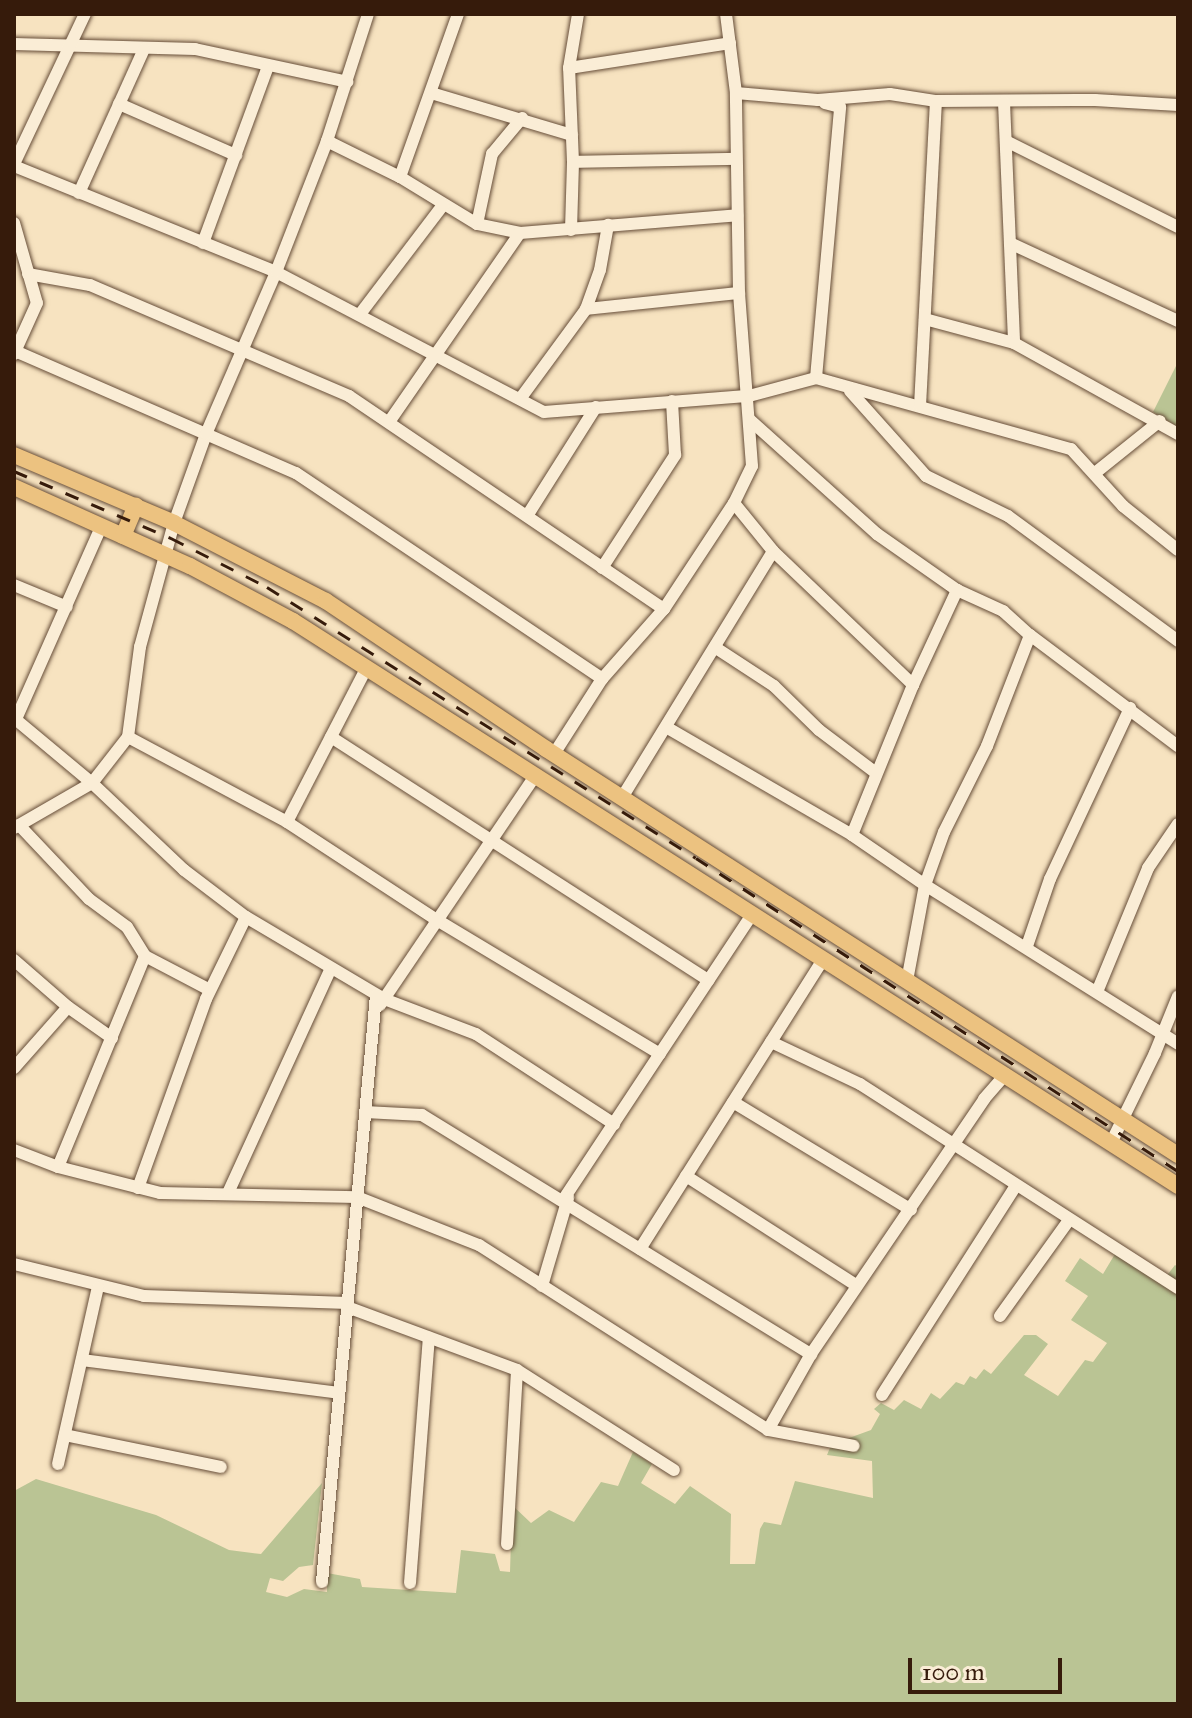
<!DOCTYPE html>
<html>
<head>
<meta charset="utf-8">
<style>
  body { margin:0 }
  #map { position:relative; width:1192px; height:1718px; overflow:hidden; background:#f7e3c0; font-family:"IM FELL Great Primer",serif }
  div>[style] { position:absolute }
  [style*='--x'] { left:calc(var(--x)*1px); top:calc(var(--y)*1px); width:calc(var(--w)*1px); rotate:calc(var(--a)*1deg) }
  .green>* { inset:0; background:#bac494 }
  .roads { filter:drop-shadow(0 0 2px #664d38) drop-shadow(0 0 2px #664d38) }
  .minor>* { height:12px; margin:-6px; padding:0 6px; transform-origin:6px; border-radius:6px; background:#faedd6 }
  .major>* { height:16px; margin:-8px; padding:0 8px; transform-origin:8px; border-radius:8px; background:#ecc280 }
  .rail>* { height:3px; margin-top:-1.5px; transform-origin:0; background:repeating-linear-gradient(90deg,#361b0b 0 14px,transparent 0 28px) }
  span { translate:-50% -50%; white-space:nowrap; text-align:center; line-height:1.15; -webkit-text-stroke:6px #faedd6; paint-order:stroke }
  .frame { position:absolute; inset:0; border:16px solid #361b0b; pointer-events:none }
  .scale { position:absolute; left:908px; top:1658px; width:154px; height:36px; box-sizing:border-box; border:4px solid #361b0b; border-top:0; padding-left:10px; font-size:24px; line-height:28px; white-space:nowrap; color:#361b0b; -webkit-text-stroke:6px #faedd6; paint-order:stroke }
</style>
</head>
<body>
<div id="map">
  <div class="green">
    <i style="clip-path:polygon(1178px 362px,1178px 427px,1153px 412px)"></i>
    <i style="clip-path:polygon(1115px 1254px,1161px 1283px,1175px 1265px,1178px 1267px,1178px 1704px,14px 1704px,14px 1491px,36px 1479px,156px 1515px,229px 1550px,261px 1554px,322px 1483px,313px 1565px,299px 1567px,283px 1581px,270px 1578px,266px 1592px,287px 1597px,304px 1589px,327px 1592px,327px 1573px,360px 1579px,362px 1587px,456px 1593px,461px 1550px,495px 1554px,500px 1571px,510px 1572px,512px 1505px,531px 1523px,549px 1510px,574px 1522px,601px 1482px,618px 1486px,633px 1452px,652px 1464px,641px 1483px,675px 1504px,690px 1486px,731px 1514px,730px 1564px,755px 1564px,760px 1529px,764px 1522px,781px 1525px,795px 1481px,873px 1498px,872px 1461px,827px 1455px,834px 1438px,849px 1438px,871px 1430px,880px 1414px,874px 1409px,881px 1403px,894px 1410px,904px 1400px,921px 1409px,931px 1393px,940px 1399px,956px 1382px,964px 1385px,970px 1376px,976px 1379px,984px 1369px,991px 1374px,1024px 1335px,1036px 1335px,1048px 1344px,1024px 1375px,1058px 1396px,1085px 1360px,1093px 1362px,1107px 1343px,1071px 1320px,1088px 1296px,1065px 1281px,1080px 1258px,1103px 1274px)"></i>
  </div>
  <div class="roads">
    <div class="minor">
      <i style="--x:14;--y:44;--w:181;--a:1.6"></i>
      <i style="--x:195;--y:49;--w:156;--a:12.2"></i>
      <i style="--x:569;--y:68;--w:163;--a:-8.8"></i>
      <i style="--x:431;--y:93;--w:147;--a:16.6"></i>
      <i style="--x:736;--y:93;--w:82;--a:4.9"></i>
      <i style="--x:818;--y:100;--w:72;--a:-4.8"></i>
      <i style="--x:890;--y:94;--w:47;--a:8.7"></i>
      <i style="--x:936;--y:101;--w:159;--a:-0.4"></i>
      <i style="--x:1095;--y:100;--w:83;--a:3.4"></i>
      <i style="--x:1004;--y:102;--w:241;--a:87.6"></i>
      <i style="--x:119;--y:104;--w:128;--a:23.6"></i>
      <i style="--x:327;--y:141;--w:81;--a:26.3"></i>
      <i style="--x:400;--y:177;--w:90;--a:31.4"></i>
      <i style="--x:477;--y:224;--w:44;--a:11.8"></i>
      <i style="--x:520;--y:233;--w:218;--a:-4.7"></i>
      <i style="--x:1006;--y:141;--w:192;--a:26.6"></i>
      <i style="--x:573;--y:162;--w:161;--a:-1.1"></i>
      <i style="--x:14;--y:164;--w:166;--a:-64.7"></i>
      <i style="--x:14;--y:166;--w:283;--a:22"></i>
      <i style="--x:276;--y:272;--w:302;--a:27.6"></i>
      <i style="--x:544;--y:412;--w:206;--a:-4.5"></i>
      <i style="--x:749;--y:396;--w:69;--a:-15"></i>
      <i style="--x:816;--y:378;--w:265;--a:15.6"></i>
      <i style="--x:1071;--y:449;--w:77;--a:47.6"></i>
      <i style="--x:1123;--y:506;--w:70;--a:38.7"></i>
      <i style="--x:400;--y:177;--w:173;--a:-70.4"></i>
      <i style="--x:79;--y:193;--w:158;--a:-65.7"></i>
      <i style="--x:14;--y:223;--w:83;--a:74"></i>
      <i style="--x:37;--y:303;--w:56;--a:114.3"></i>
      <i style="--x:477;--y:224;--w:72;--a:-77.9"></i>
      <i style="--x:492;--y:154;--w:47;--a:-50.2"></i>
      <i style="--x:571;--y:230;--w:68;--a:-88.3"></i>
      <i style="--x:573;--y:162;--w:94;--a:-92.4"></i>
      <i style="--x:569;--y:68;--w:55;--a:-80.5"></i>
      <i style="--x:203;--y:243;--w:189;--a:-69.8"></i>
      <i style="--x:1012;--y:244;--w:183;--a:24.9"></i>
      <i style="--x:28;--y:274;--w:63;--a:10.1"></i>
      <i style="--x:90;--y:285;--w:282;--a:23.2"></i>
      <i style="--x:349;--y:396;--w:380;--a:34.1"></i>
      <i style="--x:586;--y:309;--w:154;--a:-6"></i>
      <i style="--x:360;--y:314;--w:137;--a:-52.7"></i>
      <i style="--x:925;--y:319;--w:92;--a:15.1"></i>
      <i style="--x:1014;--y:343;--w:188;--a:29"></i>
      <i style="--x:15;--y:351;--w:306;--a:23.5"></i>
      <i style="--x:296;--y:473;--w:369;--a:33.9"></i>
      <i style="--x:816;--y:378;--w:272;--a:-84.9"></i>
      <i style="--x:840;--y:107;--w:16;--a:-165"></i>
      <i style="--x:850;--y:391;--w:114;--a:48.2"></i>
      <i style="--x:926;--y:476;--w:91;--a:26"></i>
      <i style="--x:1008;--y:516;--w:211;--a:36.3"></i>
      <i style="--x:520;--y:399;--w:112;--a:-53.7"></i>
      <i style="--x:586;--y:309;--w:41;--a:-70.3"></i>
      <i style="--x:600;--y:270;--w:46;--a:-79.9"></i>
      <i style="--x:920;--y:406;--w:305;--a:-87"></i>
      <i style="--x:750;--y:420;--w:171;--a:41.9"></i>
      <i style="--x:877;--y:534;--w:98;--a:35"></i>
      <i style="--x:957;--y:590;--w:51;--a:24.5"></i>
      <i style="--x:1003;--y:611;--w:36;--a:42"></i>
      <i style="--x:1030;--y:635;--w:185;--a:36.9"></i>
      <i style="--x:389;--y:422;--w:230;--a:-55.3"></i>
      <i style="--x:1095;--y:473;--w:83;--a:-38.7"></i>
      <i style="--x:734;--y:503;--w:62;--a:50.9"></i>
      <i style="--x:773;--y:551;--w:194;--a:43.7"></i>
      <i style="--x:527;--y:516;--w:129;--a:-57.7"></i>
      <i style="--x:602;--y:568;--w:135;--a:-57.1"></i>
      <i style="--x:675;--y:455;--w:54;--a:-93.2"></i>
      <i style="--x:14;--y:585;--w:57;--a:22.5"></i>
      <i style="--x:716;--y:648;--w:69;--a:33.2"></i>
      <i style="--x:774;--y:686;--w:63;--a:44.4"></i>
      <i style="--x:819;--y:730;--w:71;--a:37"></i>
      <i style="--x:14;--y:718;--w:102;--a:39.8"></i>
      <i style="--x:92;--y:783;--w:127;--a:43.4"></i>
      <i style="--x:184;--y:870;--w:78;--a:37.2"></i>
      <i style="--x:246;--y:917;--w:161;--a:30.7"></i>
      <i style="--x:384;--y:999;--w:98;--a:20.8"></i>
      <i style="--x:476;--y:1034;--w:165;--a:33.1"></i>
      <i style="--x:16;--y:719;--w:212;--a:-66.1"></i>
      <i style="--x:666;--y:727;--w:215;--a:30.1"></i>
      <i style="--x:852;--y:835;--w:88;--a:34.4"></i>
      <i style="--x:925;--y:885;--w:299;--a:32.1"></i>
      <i style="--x:128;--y:737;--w:180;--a:28.1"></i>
      <i style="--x:287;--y:822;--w:179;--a:33.2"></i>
      <i style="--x:437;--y:920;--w:260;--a:31"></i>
      <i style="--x:331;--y:737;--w:449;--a:32.8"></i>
      <i style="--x:554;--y:754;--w:89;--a:-57.4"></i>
      <i style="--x:602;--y:679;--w:94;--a:-48.5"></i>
      <i style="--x:664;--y:609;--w:127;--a:-56.6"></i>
      <i style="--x:734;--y:503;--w:41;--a:-64.1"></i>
      <i style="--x:752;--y:466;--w:173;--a:-94.3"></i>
      <i style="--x:739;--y:293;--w:200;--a:-90.9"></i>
      <i style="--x:736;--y:93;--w:80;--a:-97.2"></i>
      <i style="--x:623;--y:796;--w:287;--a:-58.5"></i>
      <i style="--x:287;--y:822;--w:174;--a:-62.7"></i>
      <i style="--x:19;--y:825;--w:102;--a:46.6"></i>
      <i style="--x:89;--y:899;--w:47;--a:36.4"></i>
      <i style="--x:127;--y:927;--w:34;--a:58"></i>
      <i style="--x:145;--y:956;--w:73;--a:27.6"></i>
      <i style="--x:14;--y:828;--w:90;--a:-30"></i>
      <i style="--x:92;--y:783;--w:58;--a:-52"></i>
      <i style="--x:128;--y:737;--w:91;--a:-82.4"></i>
      <i style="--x:140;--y:647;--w:129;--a:-74.7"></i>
      <i style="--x:174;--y:523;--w:95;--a:-70.2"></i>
      <i style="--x:206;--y:434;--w:176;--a:-66.6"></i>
      <i style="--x:276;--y:272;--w:141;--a:-68.7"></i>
      <i style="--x:327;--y:141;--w:133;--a:-72.1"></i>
      <i style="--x:852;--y:835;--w:162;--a:-67.9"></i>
      <i style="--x:913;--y:685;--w:105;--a:-65.1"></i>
      <i style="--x:1027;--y:946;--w:71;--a:-71.1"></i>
      <i style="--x:1050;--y:879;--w:189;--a:-64.9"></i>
      <i style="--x:14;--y:960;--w:72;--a:41"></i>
      <i style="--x:68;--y:1007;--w:54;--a:35.2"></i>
      <i style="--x:907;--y:981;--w:98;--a:-79.4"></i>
      <i style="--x:925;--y:885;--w:56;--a:-70.3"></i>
      <i style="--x:944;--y:832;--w:96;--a:-63.4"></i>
      <i style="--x:987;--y:746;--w:119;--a:-68.8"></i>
      <i style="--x:1097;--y:992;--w:134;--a:-67.6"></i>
      <i style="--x:1148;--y:868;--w:53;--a:-55.7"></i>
      <i style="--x:380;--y:1005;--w:277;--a:-55.9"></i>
      <i style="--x:771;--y:1042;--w:98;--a:25.3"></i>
      <i style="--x:860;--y:1084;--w:378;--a:32.7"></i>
      <i style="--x:14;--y:1068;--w:81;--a:-48.5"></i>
      <i style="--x:733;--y:1102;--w:208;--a:31.2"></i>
      <i style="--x:365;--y:1112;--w:57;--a:3"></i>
      <i style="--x:422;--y:1115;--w:457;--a:31.6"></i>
      <i style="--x:1111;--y:1143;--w:100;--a:-63.9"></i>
      <i style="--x:1155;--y:1053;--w:61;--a:-68"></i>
      <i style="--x:14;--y:1150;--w:47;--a:21.1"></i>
      <i style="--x:58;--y:1167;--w:105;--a:14.3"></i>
      <i style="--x:160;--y:1193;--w:197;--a:1.2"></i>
      <i style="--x:357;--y:1197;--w:131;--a:21.5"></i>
      <i style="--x:479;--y:1245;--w:343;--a:32.6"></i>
      <i style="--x:768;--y:1430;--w:87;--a:-60.5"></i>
      <i style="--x:811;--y:1354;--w:308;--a:-55.8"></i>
      <i style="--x:984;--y:1099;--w:33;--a:-49"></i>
      <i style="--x:58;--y:1167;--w:228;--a:-67.6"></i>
      <i style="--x:686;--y:1176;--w:202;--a:32.7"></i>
      <i style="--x:138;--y:1188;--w:201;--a:-70.2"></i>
      <i style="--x:206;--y:999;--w:91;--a:-64"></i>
      <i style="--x:228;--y:1193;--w:245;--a:-65.4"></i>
      <i style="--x:563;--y:1200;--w:343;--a:-56.5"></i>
      <i style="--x:640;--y:1249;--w:344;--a:-57.7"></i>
      <i style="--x:14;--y:1264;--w:134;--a:13.8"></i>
      <i style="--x:144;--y:1296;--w:204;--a:2"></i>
      <i style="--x:542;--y:1286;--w:92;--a:-73.5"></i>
      <i style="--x:347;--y:1307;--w:181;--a:20.3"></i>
      <i style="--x:517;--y:1370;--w:186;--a:32.5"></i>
      <i style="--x:1000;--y:1316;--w:118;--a:-54.3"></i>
      <i style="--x:82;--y:1360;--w:259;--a:7.3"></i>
      <i style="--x:882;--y:1395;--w:247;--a:-57.4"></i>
      <i style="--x:768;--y:1430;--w:87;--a:10.5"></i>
      <i style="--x:65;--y:1435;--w:159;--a:11.6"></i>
      <i style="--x:58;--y:1464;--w:181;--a:-77.3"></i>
      <i style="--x:507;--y:1544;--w:174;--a:-86.7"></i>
      <i style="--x:322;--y:1582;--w:589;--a:-84.74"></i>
      <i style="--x:410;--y:1583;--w:246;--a:-85.6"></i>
    </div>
    <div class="major">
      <i style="--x:14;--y:455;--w:174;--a:23"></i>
      <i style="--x:174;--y:523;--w:171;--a:27.2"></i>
      <i style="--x:326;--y:601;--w:265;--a:33.9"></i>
      <i style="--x:546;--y:749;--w:751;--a:32.72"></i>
      <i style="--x:14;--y:487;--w:193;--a:24.2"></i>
      <i style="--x:190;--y:566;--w:117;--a:28.1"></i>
      <i style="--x:293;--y:621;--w:1050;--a:32.55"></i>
      <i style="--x:123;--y:536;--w:33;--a:-67"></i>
    </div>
  </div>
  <div class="rail">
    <i style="--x:14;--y:471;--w:171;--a:23.1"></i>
    <i style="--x:171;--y:538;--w:108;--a:27"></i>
    <i style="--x:267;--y:587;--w:507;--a:32.28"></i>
    <i style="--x:696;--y:858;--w:575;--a:33"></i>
  </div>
  <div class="frame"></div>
  <div class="scale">100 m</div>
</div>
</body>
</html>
